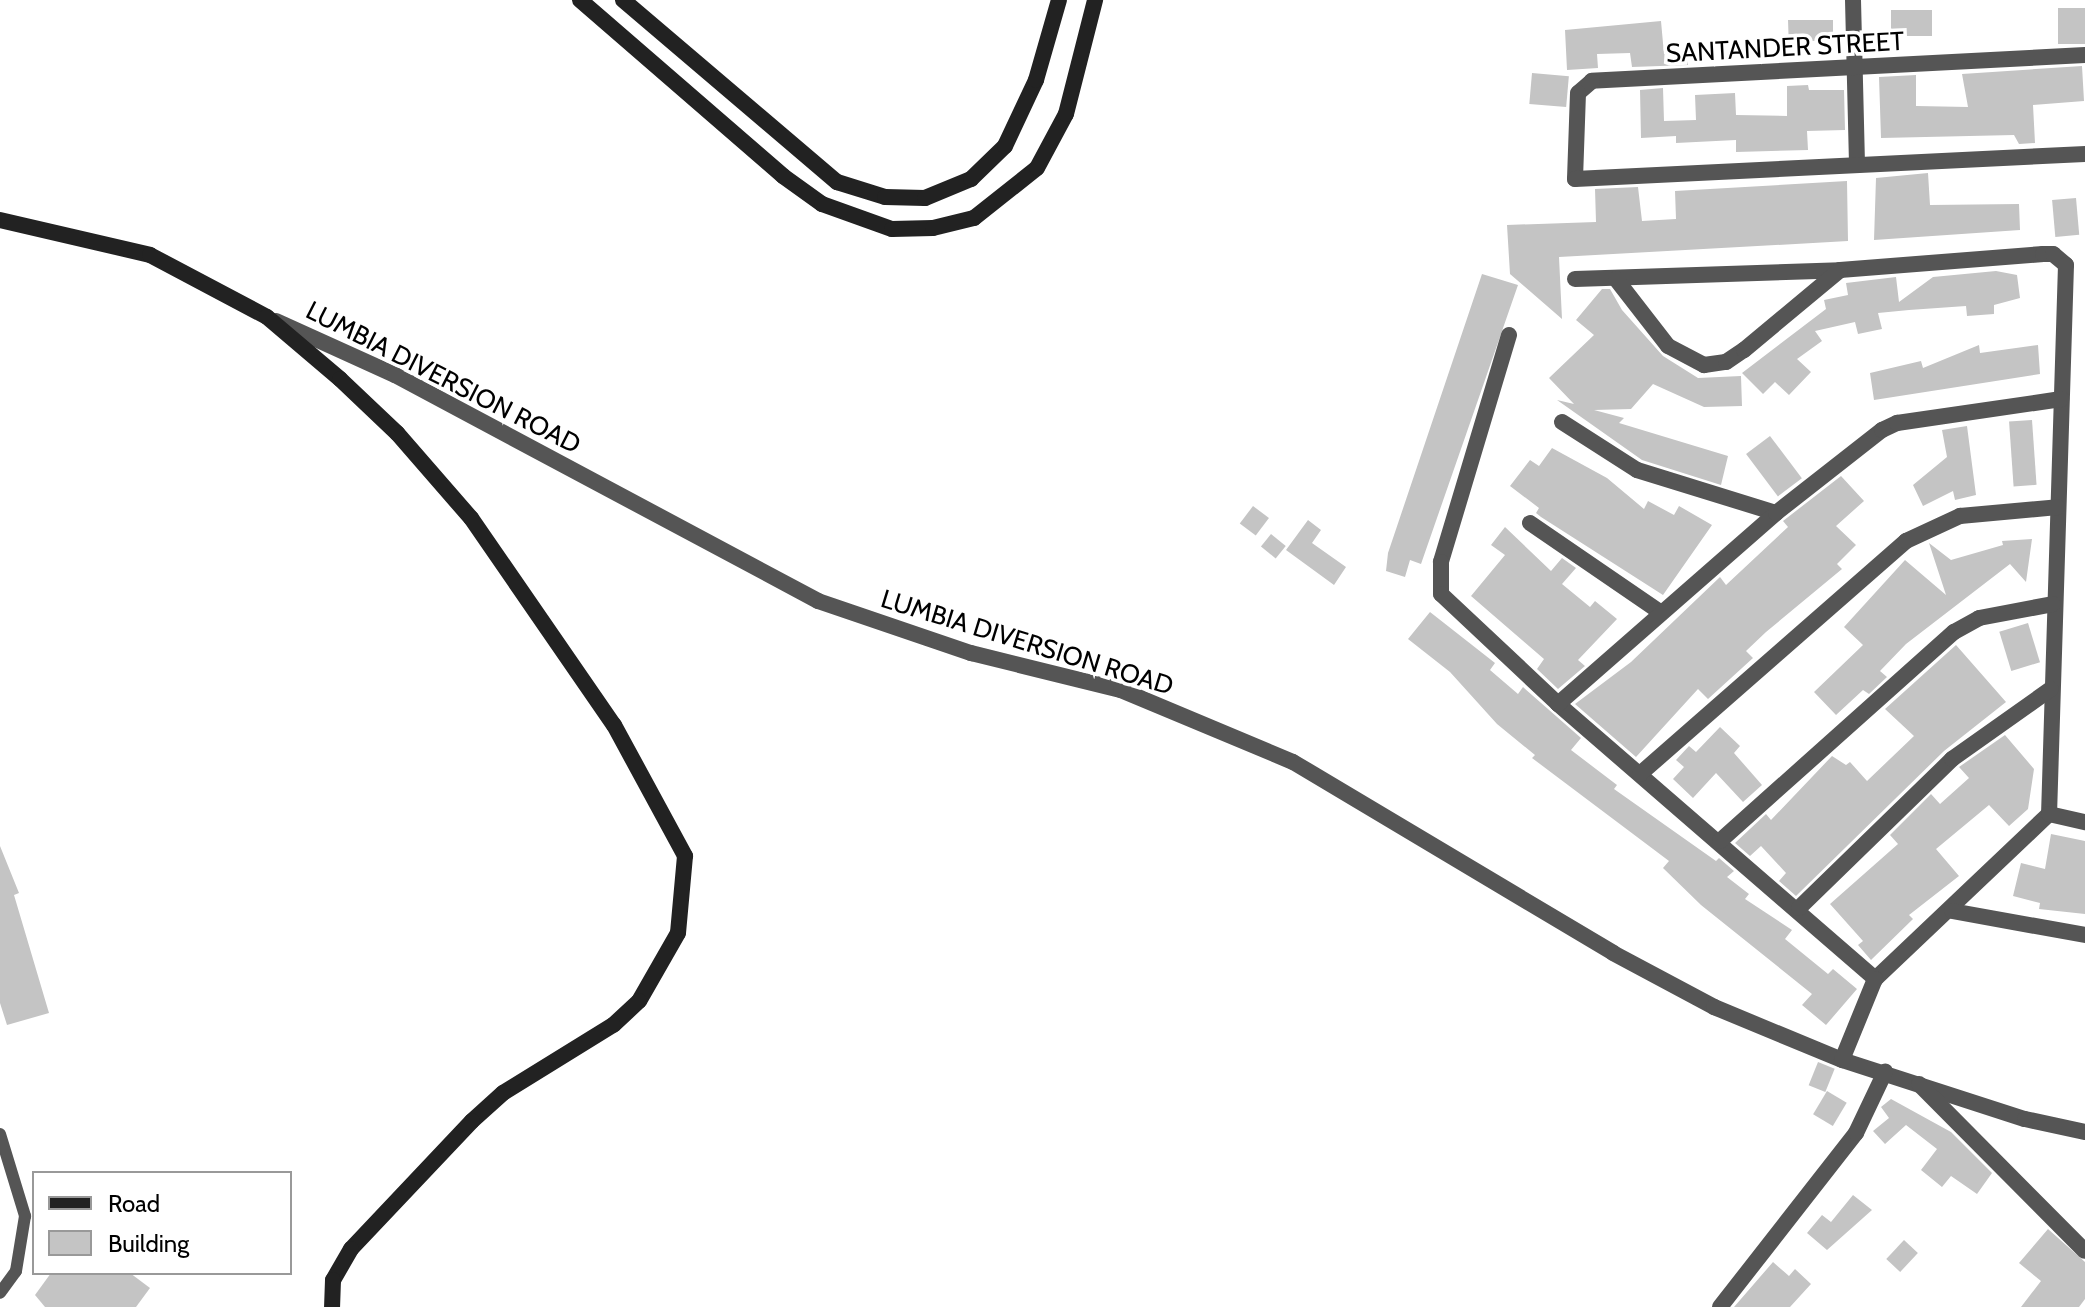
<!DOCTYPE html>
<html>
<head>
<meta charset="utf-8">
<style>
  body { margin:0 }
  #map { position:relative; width:2085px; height:1307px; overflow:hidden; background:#fff; font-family:Cabin,sans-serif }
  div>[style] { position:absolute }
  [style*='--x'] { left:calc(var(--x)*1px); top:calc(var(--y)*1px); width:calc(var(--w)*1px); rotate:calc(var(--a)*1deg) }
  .building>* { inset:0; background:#c4c4c4; transform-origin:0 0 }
  .lane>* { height:12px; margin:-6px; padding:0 6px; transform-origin:6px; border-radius:6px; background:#555 }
  .street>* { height:16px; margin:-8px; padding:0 8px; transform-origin:8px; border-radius:8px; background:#555 }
  .secondary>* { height:16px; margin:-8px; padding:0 8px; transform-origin:8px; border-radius:8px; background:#222 }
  span { translate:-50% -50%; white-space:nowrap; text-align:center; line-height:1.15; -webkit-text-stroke:7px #fff; paint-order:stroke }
  .street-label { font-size:26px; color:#000 }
  .legend { position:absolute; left:32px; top:1171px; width:260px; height:104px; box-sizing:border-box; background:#fff; border:2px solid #999; margin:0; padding:10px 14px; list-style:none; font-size:24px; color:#000 }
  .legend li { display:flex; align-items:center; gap:16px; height:40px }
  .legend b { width:40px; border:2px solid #999 }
</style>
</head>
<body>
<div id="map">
  <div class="building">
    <i style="left:2085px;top:8px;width:36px;height:27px;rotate:90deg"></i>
    <i style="left:1891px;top:10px;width:41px;height:26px"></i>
    <i style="clip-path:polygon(1788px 20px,1833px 20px,1833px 40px,1811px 41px,1811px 50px,1789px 50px)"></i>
    <i style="clip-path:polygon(1661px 21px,1664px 54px,1687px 53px,1688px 65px,1632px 67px,1630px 53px,1597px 54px,1598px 68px,1567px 70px,1565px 30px)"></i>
    <i style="clip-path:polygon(2082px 66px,2084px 101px,2033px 105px,2035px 143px,2019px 144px,2014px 135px,1881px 138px,1879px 77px,1916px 75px,1916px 106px,1968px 107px,1962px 74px)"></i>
    <i style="left:1532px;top:73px;width:37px;height:31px;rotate:5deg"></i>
    <i style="clip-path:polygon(1808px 85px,1809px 90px,1844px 90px,1845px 130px,1807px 131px,1808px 150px,1736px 152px,1736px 140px,1676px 143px,1676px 136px,1641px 138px,1640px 90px,1663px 88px,1664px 121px,1696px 120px,1695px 95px,1735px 93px,1736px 115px,1787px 116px,1787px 86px)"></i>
    <i style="clip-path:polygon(1928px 173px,1930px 205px,2019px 204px,2020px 230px,1874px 240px,1876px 178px)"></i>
    <i style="clip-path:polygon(1847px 181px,1848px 241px,1559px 257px,1562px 319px,1510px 274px,1507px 225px,1596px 222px,1595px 189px,1638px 187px,1642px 221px,1676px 219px,1675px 191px)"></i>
    <i style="left:2076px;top:198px;width:37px;height:24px;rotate:85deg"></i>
    <i style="clip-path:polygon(1996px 271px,2017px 275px,2020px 298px,1994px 305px,1994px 314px,1967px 316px,1966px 306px,1909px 310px,1878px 313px,1882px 329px,1858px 334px,1855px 322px,1815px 331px,1822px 341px,1797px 359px,1811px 372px,1789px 395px,1775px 382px,1763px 394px,1742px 373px,1826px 309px,1824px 300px,1848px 295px,1846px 283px,1896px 277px,1899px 302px,1933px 277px)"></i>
    <i style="clip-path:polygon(1482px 274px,1518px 285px,1421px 564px,1410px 560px,1405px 577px,1386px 571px,1388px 553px)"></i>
    <i style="clip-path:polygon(1602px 289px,1610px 289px,1622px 310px,1663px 356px,1698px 378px,1741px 376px,1742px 406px,1704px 407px,1653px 384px,1631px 409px,1594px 410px,1624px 418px,1619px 423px,1728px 456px,1721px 485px,1642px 460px,1557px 400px,1574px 404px,1549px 378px,1594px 335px,1576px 320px)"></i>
    <i style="clip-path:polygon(1979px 345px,1980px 353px,2038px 345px,2040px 374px,1874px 400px,1870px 373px,1921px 361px,1923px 368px)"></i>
    <i style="left:2032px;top:420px;width:65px;height:23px;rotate:86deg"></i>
    <i style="clip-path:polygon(1967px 426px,1976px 495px,1955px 500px,1953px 491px,1923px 506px,1913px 485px,1947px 457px,1942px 430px)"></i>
    <i style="left:1770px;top:436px;width:53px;height:30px;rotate:53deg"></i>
    <i style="clip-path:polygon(1552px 448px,1607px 478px,1644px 509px,1648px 501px,1674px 515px,1679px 506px,1712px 525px,1663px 595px,1541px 517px,1536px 513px,1539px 508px,1510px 486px,1530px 460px,1539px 466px)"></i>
    <i style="clip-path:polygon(1841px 476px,1864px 501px,1836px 526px,1856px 545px,1837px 564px,1842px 569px,1766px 632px,1746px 651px,1753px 658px,1708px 699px,1698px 689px,1636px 757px,1575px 704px,1631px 662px,1720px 577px,1726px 585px,1788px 527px,1783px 521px)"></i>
    <i style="left:1253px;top:506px;width:20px;height:22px;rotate:37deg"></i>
    <i style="clip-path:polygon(1308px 520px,1321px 530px,1312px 543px,1346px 567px,1334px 585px,1286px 550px)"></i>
    <i style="clip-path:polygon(1505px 527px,1551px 571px,1562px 558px,1576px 568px,1562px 584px,1590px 607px,1595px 601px,1617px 619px,1578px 660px,1585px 666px,1558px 689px,1537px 669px,1544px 659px,1471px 596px,1505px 555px,1491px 545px)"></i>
    <i style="left:1271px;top:534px;width:19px;height:16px;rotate:39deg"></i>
    <i style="clip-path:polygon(2032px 539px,2026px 582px,2010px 564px,1906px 644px,1880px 671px,1887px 677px,1869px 694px,1863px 690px,1836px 715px,1814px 692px,1863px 645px,1844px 627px,1905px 560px,1946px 595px,1929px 543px,1951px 560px,2003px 545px,2002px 541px)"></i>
    <i style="clip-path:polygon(1430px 612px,1495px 663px,1490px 670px,1518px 694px,1523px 687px,1581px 738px,1571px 750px,1617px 785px,1614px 789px,1716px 861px,1719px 858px,1734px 871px,1727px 877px,1749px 894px,1745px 899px,1792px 930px,1785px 939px,1828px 974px,1833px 969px,1857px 989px,1826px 1025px,1802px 1005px,1812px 994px,1701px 905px,1663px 868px,1669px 861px,1532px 758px,1535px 755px,1497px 724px,1450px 672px,1408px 639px)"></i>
    <i style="left:2028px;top:623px;width:41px;height:30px;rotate:73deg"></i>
    <i style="clip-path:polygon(1956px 645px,2006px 702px,1944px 751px,1796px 896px,1779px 881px,1786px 873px,1761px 846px,1750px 856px,1735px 843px,1766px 814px,1771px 820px,1832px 756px,1846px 765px,1850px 762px,1867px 781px,1914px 736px,1885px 709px)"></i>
    <i style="clip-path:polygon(1720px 727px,1740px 746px,1734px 753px,1762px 785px,1743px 802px,1716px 773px,1693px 798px,1673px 779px,1684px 767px,1676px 760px,1689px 746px,1696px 752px)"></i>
    <i style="clip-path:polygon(2005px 735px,2034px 769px,2028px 809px,2009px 826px,1989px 805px,1936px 849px,1959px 876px,1909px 915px,1913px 919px,1871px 960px,1858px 945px,1863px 941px,1830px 904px,1898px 844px,1890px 835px,1931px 794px,1940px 804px,1969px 778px,1959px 767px)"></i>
    <i style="clip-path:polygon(2051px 834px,2085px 841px,2085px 914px,2039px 909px,2040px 903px,2013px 896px,2021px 863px,2045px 869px)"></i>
    <i style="clip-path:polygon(0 846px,19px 893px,14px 895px,49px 1013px,7px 1025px,0 1003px)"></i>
    <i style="left:1818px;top:1062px;width:18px;height:25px;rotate:22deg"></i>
    <i style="left:1827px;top:1091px;width:23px;height:27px;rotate:31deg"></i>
    <i style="clip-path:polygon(1891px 1099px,1951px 1132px,1992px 1173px,1977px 1194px,1951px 1176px,1942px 1187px,1921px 1170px,1937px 1149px,1906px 1125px,1885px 1144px,1873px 1131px,1889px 1118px,1881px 1107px)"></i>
    <i style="clip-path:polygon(1853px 1195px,1872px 1210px,1827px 1250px,1807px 1233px,1822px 1215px,1831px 1222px)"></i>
    <i style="clip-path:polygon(2048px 1229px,2085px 1262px,2085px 1299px,2079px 1307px,2021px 1307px,2041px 1281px,2019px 1263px)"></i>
    <i style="left:1904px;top:1240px;width:19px;height:26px;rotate:43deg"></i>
    <i style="clip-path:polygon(1773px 1262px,1789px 1276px,1795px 1269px,1811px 1284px,1790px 1307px,1734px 1307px)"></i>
    <i style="clip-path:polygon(51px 1273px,130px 1273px,150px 1288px,136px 1307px,45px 1307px,35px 1295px)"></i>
  </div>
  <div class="lane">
    <i style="--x:0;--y:1134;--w:86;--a:73"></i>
    <i style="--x:25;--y:1216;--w:56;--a:99.3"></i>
    <i style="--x:16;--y:1271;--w:27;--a:126"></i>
  </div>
  <div class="street">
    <i style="--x:1853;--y:0;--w:165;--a:88.6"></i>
    <i style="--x:2085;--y:55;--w:494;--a:177"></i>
    <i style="--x:1592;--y:81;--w:18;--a:139"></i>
    <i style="--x:1578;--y:93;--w:86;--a:92"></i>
    <i style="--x:1575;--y:179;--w:511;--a:-2.81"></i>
    <i style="--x:1575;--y:279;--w:265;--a:-1.9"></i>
    <i style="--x:1840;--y:270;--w:204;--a:-4.5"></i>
    <i style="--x:2043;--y:254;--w:10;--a:0"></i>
    <i style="--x:2053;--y:254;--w:17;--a:40"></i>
    <i style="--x:2066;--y:265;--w:549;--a:91.77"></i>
    <i style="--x:2049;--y:814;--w:240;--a:136.5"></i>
    <i style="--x:1616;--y:279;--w:85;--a:52.2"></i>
    <i style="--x:1668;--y:346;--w:41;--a:27.8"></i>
    <i style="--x:1704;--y:365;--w:22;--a:-8"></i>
    <i style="--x:1726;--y:362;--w:22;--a:-34"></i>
    <i style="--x:1744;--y:350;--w:125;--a:-39.8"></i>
    <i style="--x:276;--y:321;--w:131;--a:24.4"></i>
    <i style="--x:395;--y:375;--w:480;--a:28.1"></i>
    <i style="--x:818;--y:601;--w:162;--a:18.8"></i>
    <i style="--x:971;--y:653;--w:154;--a:13.9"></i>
    <i style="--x:1121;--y:690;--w:186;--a:22.7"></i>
    <i style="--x:1293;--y:762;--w:373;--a:30.8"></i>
    <i style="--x:1613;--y:953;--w:115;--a:28.1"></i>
    <i style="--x:1714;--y:1007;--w:139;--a:22.5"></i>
    <i style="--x:1842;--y:1060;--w:192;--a:17.9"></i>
    <i style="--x:2025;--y:1119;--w:61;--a:12.2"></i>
    <i style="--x:1509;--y:335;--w:237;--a:106.7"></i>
    <i style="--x:1441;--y:562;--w:32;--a:90"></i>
    <i style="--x:1441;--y:594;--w:161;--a:43.2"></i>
    <i style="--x:1558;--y:704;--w:420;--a:40.9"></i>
    <i style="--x:1875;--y:979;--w:87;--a:112.2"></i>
    <i style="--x:1562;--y:422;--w:89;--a:32.6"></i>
    <i style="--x:1637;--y:470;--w:145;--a:17.2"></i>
    <i style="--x:1530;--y:523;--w:158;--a:34.4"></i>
    <i style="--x:1558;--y:704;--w:290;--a:-41.2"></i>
    <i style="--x:1776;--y:513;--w:135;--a:-38.1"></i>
    <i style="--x:1882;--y:430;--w:17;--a:-25"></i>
    <i style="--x:1897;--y:423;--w:166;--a:-8.3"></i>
    <i style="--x:1640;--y:774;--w:354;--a:-41.2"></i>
    <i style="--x:1906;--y:541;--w:60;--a:-24.8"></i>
    <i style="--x:1960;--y:516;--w:98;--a:-5.2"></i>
    <i style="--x:2049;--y:814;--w:37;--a:13"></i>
    <i style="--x:1720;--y:841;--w:314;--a:-41.8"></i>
    <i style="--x:1954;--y:632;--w:29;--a:-29"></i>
    <i style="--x:1979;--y:618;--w:75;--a:-10.7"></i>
    <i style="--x:1799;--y:908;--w:214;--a:-44.2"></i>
    <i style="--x:1952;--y:759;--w:121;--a:-35.3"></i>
    <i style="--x:1952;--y:911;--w:135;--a:10.2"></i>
    <i style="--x:1919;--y:1084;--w:235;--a:45.2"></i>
    <i style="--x:1720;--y:1307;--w:221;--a:-52"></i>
    <i style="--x:1856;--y:1133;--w:68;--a:-64.6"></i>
  </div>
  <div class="secondary">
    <i style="--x:580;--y:0;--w:269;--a:40.9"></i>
    <i style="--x:783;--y:176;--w:48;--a:35.7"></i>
    <i style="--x:822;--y:204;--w:74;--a:19.7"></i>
    <i style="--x:892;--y:229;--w:41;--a:-1.4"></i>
    <i style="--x:933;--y:228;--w:42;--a:-13.7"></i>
    <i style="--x:974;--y:218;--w:80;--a:-38.4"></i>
    <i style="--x:1037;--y:168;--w:61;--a:-61.8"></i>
    <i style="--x:1066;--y:114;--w:118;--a:-75.7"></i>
    <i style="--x:623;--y:0;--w:281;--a:40.4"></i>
    <i style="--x:837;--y:182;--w:50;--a:17.4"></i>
    <i style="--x:885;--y:197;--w:40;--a:1.4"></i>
    <i style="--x:925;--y:198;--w:50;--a:-22.4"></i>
    <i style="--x:971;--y:179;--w:47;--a:-44.1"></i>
    <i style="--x:1005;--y:146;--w:73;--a:-64.8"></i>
    <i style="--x:1036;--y:80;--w:83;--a:-74"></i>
    <i style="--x:0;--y:220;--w:154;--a:13.1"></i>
    <i style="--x:150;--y:255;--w:132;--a:27.9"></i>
    <i style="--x:267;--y:317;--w:96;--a:40.3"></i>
    <i style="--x:340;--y:379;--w:79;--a:43.5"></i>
    <i style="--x:397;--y:433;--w:113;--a:49"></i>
    <i style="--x:471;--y:518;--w:252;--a:55.4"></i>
    <i style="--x:614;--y:725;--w:149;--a:61.5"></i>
    <i style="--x:685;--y:856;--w:77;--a:95.2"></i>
    <i style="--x:678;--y:933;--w:78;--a:119.8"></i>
    <i style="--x:639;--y:1001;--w:35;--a:137"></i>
    <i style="--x:613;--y:1025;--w:129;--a:148.3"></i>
    <i style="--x:503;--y:1093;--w:42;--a:137.9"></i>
    <i style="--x:472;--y:1121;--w:176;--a:133.4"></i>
    <i style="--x:351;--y:1249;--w:36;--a:120"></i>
    <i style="--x:333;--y:1280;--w:27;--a:92"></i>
  </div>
  <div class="street-label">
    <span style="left:1785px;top:48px;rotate:-3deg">SANTANDER STREET</span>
    <span style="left:443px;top:378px;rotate:27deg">LUMBIA DIVERSION ROAD</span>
    <span style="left:1027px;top:643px;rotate:17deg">LUMBIA DIVERSION ROAD</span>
  </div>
  <ul class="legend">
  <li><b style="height:10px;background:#222"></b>Road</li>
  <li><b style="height:22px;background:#c4c4c4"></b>Building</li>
  </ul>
</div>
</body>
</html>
